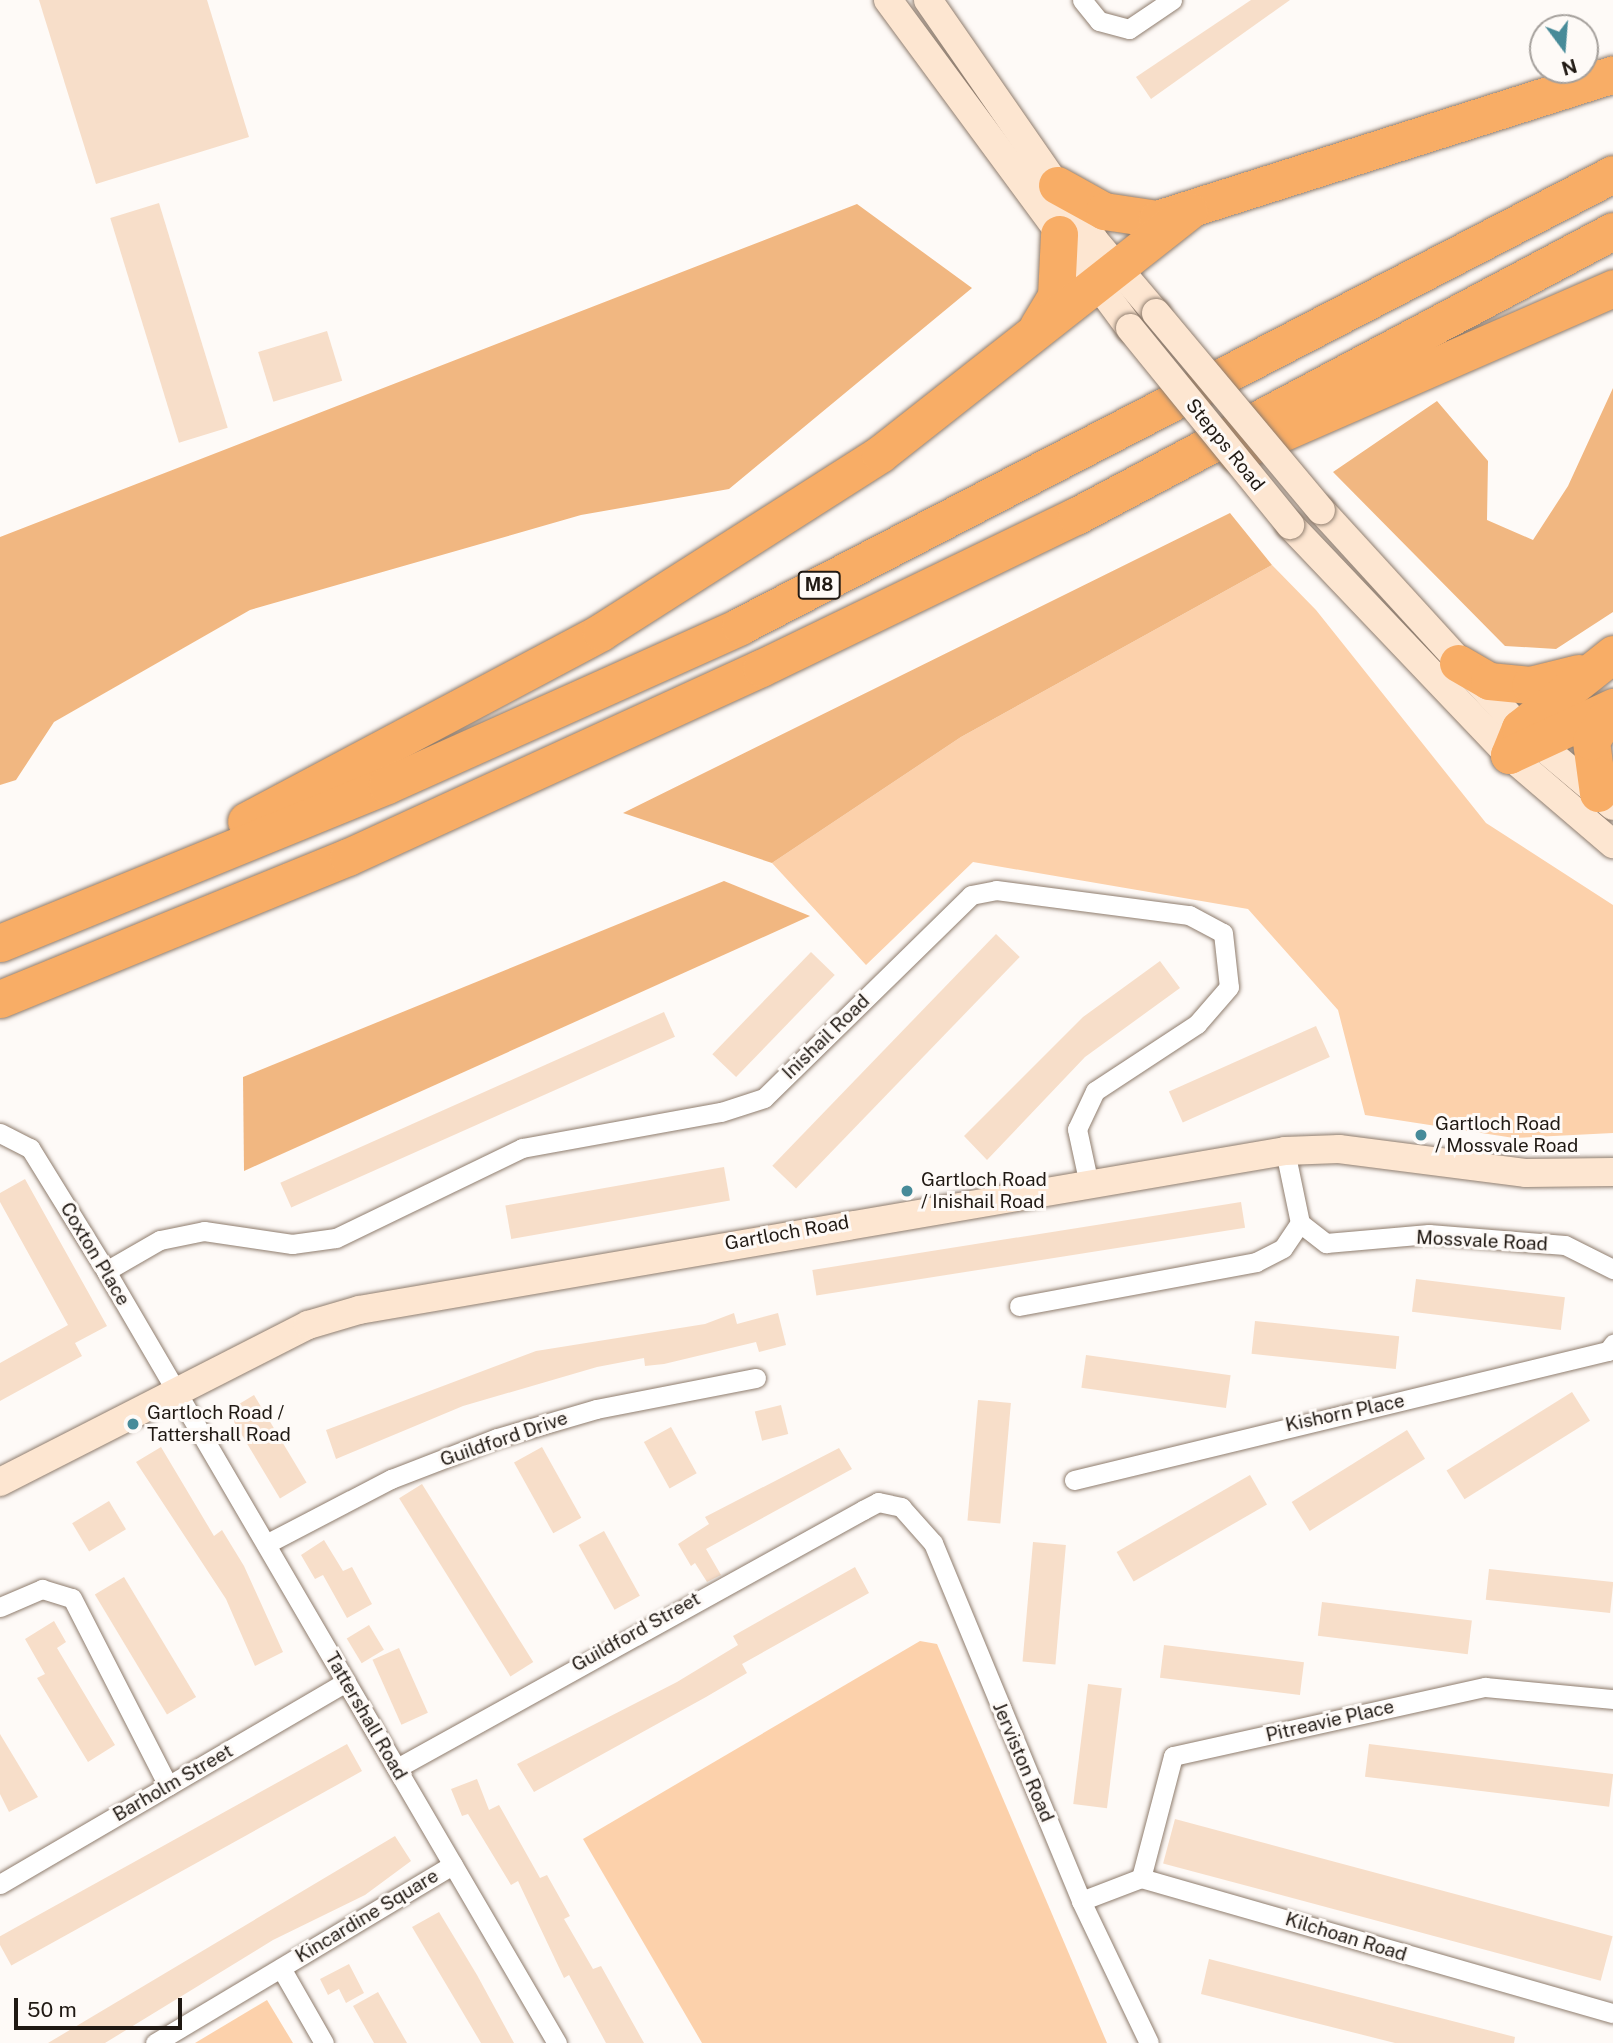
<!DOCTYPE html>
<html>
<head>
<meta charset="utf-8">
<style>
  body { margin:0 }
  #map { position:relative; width:1613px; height:2043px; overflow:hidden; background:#fefaf7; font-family:"Public Sans",sans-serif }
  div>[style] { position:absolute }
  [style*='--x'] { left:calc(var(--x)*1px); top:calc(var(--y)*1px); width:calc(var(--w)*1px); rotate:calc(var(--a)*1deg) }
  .green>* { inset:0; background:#fcd1ab }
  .forest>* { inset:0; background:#f1b781 }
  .building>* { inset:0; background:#f7dec9; transform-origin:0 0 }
  .roads { filter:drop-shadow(0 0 2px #8f7d6e) drop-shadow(0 0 2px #8f7d6e) }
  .minor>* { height:19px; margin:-9.5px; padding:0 9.5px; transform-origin:9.5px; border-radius:9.5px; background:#fff }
  .secondary>* { height:28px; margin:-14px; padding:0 14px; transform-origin:14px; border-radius:14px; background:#fde6d1 }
  .motorway>* { height:37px; margin:-18.5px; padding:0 18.5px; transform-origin:18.5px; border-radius:18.5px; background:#f8ad66 }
  .bridges { filter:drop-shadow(0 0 2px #8f7d6e) drop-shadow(0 0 2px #8f7d6e) }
  .secondary-bridge>* { height:28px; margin:-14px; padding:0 14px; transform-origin:14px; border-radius:14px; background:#fde6d1 }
  .dots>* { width:19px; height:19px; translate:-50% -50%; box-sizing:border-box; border:4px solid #fefaf7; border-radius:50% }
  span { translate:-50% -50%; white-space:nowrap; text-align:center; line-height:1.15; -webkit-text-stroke:6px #fefaf7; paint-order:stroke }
  .shield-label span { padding:2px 5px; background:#fefaf7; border:2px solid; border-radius:5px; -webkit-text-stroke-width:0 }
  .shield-label { font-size:18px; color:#201913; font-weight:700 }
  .street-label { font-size:19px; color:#201913 }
  .poi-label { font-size:19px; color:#201913 }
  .left { translate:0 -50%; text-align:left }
  .north { position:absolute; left:1529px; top:14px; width:70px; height:70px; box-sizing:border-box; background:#fefaf7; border:2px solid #a5a09c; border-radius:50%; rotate:164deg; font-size:19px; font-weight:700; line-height:28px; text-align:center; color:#201913 }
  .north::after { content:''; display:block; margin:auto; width:24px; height:32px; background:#478b99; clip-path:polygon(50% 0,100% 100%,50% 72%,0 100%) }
  .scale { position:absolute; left:14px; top:1998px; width:168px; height:32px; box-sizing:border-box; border:4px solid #201913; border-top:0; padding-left:9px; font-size:21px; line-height:24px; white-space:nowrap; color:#201913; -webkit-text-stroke:5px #fefaf7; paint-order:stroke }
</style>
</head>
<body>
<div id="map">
  <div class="green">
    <i style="clip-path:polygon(1272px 565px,1316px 610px,1486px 823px,1613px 905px,1613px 1133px,1514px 1138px,1365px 1115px,1338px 1010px,1248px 909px,973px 862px,866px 965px,772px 863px,961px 737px)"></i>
    <i style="clip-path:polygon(920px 1641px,937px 1644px,1107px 2043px,702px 2043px,583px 1839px)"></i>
    <i style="clip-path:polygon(267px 2000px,293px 2043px,195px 2043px)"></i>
  </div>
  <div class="forest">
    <i style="clip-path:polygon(857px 204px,972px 288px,729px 489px,581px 515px,250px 610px,54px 722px,16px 780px,0 785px,0 537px)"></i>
    <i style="clip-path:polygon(1613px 388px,1613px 612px,1556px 649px,1505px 646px,1333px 472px,1437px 401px,1488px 461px,1487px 520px,1533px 540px,1568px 486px)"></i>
    <i style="clip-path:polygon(1230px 513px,1272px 565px,961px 737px,772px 863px,623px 813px)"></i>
    <i style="clip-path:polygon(724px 881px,810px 916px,244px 1171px,243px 1077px)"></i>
  </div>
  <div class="building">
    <i style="clip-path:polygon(39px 0,207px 0,249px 137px,96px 184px)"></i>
    <i style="clip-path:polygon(1251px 0,1290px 0,1151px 99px,1136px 77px)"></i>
    <i style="left:159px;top:203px;width:235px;height:51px;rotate:73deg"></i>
    <i style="left:327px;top:331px;width:52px;height:72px;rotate:73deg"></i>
    <i style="left:996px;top:934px;width:33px;height:322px;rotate:44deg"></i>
    <i style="left:811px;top:952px;width:33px;height:142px;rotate:44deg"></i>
    <i style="clip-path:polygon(1160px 961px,1180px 988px,1085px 1057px,987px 1160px,964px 1136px,1083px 1017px)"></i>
    <i style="left:664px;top:1012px;width:27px;height:420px;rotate:66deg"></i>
    <i style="left:1316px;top:1026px;width:34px;height:161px;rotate:66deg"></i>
    <i style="left:724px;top:1167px;width:34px;height:222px;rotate:80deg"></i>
    <i style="clip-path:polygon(25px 1179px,107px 1326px,75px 1343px,82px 1356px,0 1401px,0 1363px,68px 1325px,0 1202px,0 1193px)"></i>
    <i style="left:1241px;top:1202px;width:26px;height:434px;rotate:81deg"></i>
    <i style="left:1416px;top:1279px;width:150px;height:33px;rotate:7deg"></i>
    <i style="clip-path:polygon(734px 1313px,737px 1324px,778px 1313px,786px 1345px,759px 1352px,756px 1342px,664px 1364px,645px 1366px,644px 1358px,597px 1367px,463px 1406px,336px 1459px,326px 1430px,536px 1351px,705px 1324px)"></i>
    <i style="left:1255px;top:1321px;width:145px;height:33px;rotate:6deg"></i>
    <i style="left:1086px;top:1355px;width:146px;height:33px;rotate:8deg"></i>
    <i style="left:1572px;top:1392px;width:34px;height:148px;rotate:58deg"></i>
    <i style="left:254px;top:1395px;width:102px;height:31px;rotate:59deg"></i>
    <i style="left:978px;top:1400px;width:33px;height:121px;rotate:5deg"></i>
    <i style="left:781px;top:1405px;width:30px;height:27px;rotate:76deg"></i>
    <i style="left:671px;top:1427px;width:53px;height:31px;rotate:61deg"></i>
    <i style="left:1407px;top:1430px;width:34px;height:136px;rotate:58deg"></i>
    <i style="clip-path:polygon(161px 1447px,214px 1536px,222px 1530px,244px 1566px,283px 1652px,255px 1666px,226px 1599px,136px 1462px)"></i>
    <i style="left:542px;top:1447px;width:81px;height:32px;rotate:61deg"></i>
    <i style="clip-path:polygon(839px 1448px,852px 1469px,706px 1549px,721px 1575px,707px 1582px,695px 1563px,691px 1566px,678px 1544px,709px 1524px,705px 1517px)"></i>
    <i style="left:1250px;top:1475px;width:34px;height:154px;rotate:60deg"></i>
    <i style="left:422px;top:1484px;width:210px;height:27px;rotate:58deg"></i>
    <i style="left:109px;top:1501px;width:33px;height:43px;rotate:59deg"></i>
    <i style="left:604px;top:1531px;width:74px;height:29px;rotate:61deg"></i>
    <i style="clip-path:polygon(324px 1540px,343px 1571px,352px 1567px,372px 1604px,347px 1618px,323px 1575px,315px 1579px,301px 1555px)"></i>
    <i style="left:1033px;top:1542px;width:33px;height:120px;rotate:5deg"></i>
    <i style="clip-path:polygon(855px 1567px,869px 1593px,742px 1664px,747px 1673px,706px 1697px,534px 1792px,517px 1764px,677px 1682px,738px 1645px,733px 1636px)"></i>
    <i style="left:1489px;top:1569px;width:125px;height:31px;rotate:6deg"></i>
    <i style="left:124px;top:1577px;width:140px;height:34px;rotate:59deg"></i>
    <i style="left:1322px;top:1602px;width:151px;height:34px;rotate:7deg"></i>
    <i style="clip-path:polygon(54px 1621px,66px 1642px,57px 1648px,115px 1745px,88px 1762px,37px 1678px,45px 1674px,25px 1639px)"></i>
    <i style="left:369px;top:1625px;width:29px;height:26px;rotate:59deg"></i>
    <i style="left:1164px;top:1645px;width:141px;height:33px;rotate:7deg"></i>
    <i style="left:399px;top:1648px;width:71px;height:29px;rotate:66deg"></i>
    <i style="left:1088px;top:1684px;width:34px;height:121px;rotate:7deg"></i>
    <i style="clip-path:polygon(0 1734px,38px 1797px,9px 1812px,0 1794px)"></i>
    <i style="left:347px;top:1744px;width:31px;height:401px;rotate:61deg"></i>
    <i style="left:1369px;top:1744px;width:246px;height:33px;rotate:7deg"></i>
    <i style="clip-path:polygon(477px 1779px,489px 1810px,499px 1805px,540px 1878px,547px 1875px,570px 1916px,564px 1919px,593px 1969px,601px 1966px,644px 2043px,606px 2043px,569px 1975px,564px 1978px,518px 1881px,511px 1885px,468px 1814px,462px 1816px,451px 1789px)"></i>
    <i style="left:1175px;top:1819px;width:453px;height:46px;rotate:15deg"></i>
    <i style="clip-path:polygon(395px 1836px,411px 1861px,365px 1895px,273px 1940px,105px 2043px,48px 2043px)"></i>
    <i style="clip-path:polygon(439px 1912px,477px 1975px,514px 2043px,481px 2043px,412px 1927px)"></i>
    <i style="clip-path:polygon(1209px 1959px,1515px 2037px,1514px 2043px,1395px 2043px,1201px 1994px)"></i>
    <i style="clip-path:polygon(349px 1964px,364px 1993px,346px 2003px,339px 1989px,328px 1995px,320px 1979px)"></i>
    <i style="clip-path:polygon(378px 1992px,407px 2043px,374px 2043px,353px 2006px)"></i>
  </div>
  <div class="roads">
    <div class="minor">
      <i style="--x:1082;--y:0;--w:27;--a:51"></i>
      <i style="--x:1099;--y:21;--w:31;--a:15"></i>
      <i style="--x:1129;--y:29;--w:52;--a:-34"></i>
      <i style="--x:0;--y:1133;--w:34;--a:27"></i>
      <i style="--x:30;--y:1148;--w:145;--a:58.3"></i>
      <i style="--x:106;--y:1271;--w:894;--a:59.71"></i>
      <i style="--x:1285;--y:1151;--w:74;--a:78.2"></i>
      <i style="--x:1300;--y:1223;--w:33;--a:38"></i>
      <i style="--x:1326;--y:1243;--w:103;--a:-5"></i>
      <i style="--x:1429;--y:1234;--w:136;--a:4.6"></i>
      <i style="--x:1565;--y:1245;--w:54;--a:26.6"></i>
      <i style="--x:106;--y:1271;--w:62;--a:-29.9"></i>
      <i style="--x:160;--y:1240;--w:45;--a:-11.6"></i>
      <i style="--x:204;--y:1231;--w:89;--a:8.4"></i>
      <i style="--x:292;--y:1244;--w:44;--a:-7.8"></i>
      <i style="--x:336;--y:1238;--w:207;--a:-25.8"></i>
      <i style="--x:522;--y:1148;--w:202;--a:-10.3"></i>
      <i style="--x:721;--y:1112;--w:45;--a:-18"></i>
      <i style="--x:764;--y:1098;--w:290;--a:-44.4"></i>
      <i style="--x:971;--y:895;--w:25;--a:-11"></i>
      <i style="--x:996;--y:890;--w:195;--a:7.4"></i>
      <i style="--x:1189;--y:915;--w:38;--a:28"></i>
      <i style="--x:1223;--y:933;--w:54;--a:83.7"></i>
      <i style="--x:1229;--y:987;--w:49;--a:130.9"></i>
      <i style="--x:1197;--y:1024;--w:122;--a:146.7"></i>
      <i style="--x:1095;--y:1091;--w:42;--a:115.3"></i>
      <i style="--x:1077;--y:1129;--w:52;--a:77.8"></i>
      <i style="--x:1019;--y:1306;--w:241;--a:-10.5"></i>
      <i style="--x:1256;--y:1262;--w:30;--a:-27"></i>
      <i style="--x:1283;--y:1248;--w:30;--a:-56"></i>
      <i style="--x:1074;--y:1480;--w:549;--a:-13.58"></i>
      <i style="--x:1608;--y:1351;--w:9;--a:-54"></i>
      <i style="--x:266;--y:1544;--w:141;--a:-27.5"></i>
      <i style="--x:391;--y:1479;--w:114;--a:-21.1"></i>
      <i style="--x:497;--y:1438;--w:103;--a:-16.3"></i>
      <i style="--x:596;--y:1409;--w:163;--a:-11"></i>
      <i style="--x:0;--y:1607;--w:46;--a:-23.2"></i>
      <i style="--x:42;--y:1589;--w:31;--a:17"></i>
      <i style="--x:72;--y:1598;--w:211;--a:62.9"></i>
      <i style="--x:397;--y:1768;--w:533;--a:-28.97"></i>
      <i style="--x:863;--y:1510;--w:17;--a:-28"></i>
      <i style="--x:878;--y:1502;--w:24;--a:12"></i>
      <i style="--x:901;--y:1507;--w:48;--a:48.4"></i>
      <i style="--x:933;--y:1543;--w:387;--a:67.5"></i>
      <i style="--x:1081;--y:1901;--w:157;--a:64.4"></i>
      <i style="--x:1141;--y:1878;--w:126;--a:-75.3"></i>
      <i style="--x:1173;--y:1756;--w:320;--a:-12.5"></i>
      <i style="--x:1485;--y:1687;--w:129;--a:5.4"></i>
      <i style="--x:0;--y:1884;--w:401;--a:-30.3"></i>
      <i style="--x:1081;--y:1901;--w:64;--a:-21"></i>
      <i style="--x:1141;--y:1878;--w:491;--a:16"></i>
      <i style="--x:281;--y:1968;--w:86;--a:60.2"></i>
      <i style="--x:155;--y:2043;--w:347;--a:-30.9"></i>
    </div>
    <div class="secondary">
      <i style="--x:888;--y:0;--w:408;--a:53.6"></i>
      <i style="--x:928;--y:0;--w:292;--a:55.3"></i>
      <i style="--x:1094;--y:240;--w:96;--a:49.7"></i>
      <i style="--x:1321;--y:510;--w:295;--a:47.6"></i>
      <i style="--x:1520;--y:728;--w:121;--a:40"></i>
      <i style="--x:1290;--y:525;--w:318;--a:46.4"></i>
      <i style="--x:1509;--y:755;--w:137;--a:40.6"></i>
      <i style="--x:0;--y:1482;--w:346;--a:-27"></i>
      <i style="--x:308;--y:1325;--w:53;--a:-16.4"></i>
      <i style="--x:359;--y:1310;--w:940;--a:-9.74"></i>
      <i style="--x:1285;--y:1151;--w:54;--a:-2.1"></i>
      <i style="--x:1339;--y:1149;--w:189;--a:7.3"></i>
      <i style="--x:1526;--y:1173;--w:87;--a:-0.7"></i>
    </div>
    <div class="motorway">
      <i style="--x:1057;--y:185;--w:54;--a:29"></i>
      <i style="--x:1104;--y:211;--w:54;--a:8.6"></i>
      <i style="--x:1157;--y:219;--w:478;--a:-17.6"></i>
      <i style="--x:1038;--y:326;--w:35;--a:-59"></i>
      <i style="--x:1056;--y:296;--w:62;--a:-87.2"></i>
      <i style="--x:1236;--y:453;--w:412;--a:-23.6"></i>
      <i style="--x:1458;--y:663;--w:36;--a:30"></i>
      <i style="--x:1489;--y:681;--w:41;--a:5.6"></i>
      <i style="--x:1530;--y:685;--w:50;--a:-13.8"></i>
      <i style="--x:1509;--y:755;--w:29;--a:-68"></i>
      <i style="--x:1520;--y:728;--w:119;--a:-38.5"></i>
      <i style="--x:1509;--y:755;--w:115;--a:-24.8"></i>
      <i style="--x:1598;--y:793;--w:52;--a:-97.7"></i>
      <i style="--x:1591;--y:741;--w:38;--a:-58"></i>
      <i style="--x:246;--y:821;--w:402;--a:-28"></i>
      <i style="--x:601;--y:632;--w:331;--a:-32.5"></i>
      <i style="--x:880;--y:454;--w:393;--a:-38.2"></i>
      <i style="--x:0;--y:943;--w:418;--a:-22.2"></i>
      <i style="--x:387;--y:785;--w:387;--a:-24.2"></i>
      <i style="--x:740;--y:626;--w:983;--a:-27.37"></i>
      <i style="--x:0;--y:999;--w:376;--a:-22.2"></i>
      <i style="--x:348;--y:857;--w:454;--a:-24.6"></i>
      <i style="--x:761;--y:668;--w:350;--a:-25.8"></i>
      <i style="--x:1076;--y:516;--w:608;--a:-27.96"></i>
    </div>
  </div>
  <div class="bridges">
    <div class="secondary-bridge">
      <i style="--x:1156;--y:313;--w:257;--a:50.1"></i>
      <i style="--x:1130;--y:328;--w:254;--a:50.9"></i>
    </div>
  </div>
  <div class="dots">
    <i style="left:1421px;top:1135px;background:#478b99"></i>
    <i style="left:907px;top:1191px;background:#478b99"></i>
    <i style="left:133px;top:1424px;background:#478b99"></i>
  </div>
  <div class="shield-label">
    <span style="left:819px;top:585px">M8</span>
  </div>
  <div class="street-label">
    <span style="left:1225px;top:445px;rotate:51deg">Stepps Road</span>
    <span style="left:826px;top:1037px;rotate:-44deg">Inishail Road</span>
    <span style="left:787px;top:1233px;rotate:-10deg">Gartloch Road</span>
    <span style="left:1482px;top:1241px;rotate:3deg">Mossvale Road</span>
    <span style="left:95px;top:1254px;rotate:59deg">Coxton Place</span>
    <span style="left:1345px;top:1413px;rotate:-12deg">Kishorn Place</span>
    <span style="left:504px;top:1439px;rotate:-19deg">Guildford Drive</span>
    <span style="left:636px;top:1632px;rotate:-29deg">Guildford Street</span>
    <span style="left:366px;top:1716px;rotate:60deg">Tattershall Road</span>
    <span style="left:1330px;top:1721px;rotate:-13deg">Pitreavie Place</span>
    <span style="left:1023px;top:1762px;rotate:67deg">Jerviston Road</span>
    <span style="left:173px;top:1783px;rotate:-30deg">Barholm Street</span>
    <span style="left:367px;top:1916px;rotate:-31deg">Kincardine Square</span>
    <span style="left:1346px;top:1937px;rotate:17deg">Kilchoan Road</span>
  </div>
  <div class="poi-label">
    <span class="left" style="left:1435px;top:1135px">Gartloch Road<br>/ Mossvale Road</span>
    <span class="left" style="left:921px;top:1191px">Gartloch Road<br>/ Inishail Road</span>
    <span class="left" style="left:147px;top:1424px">Gartloch Road /<br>Tattershall Road</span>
  </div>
  <div class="north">N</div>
  <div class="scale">50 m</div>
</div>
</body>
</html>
